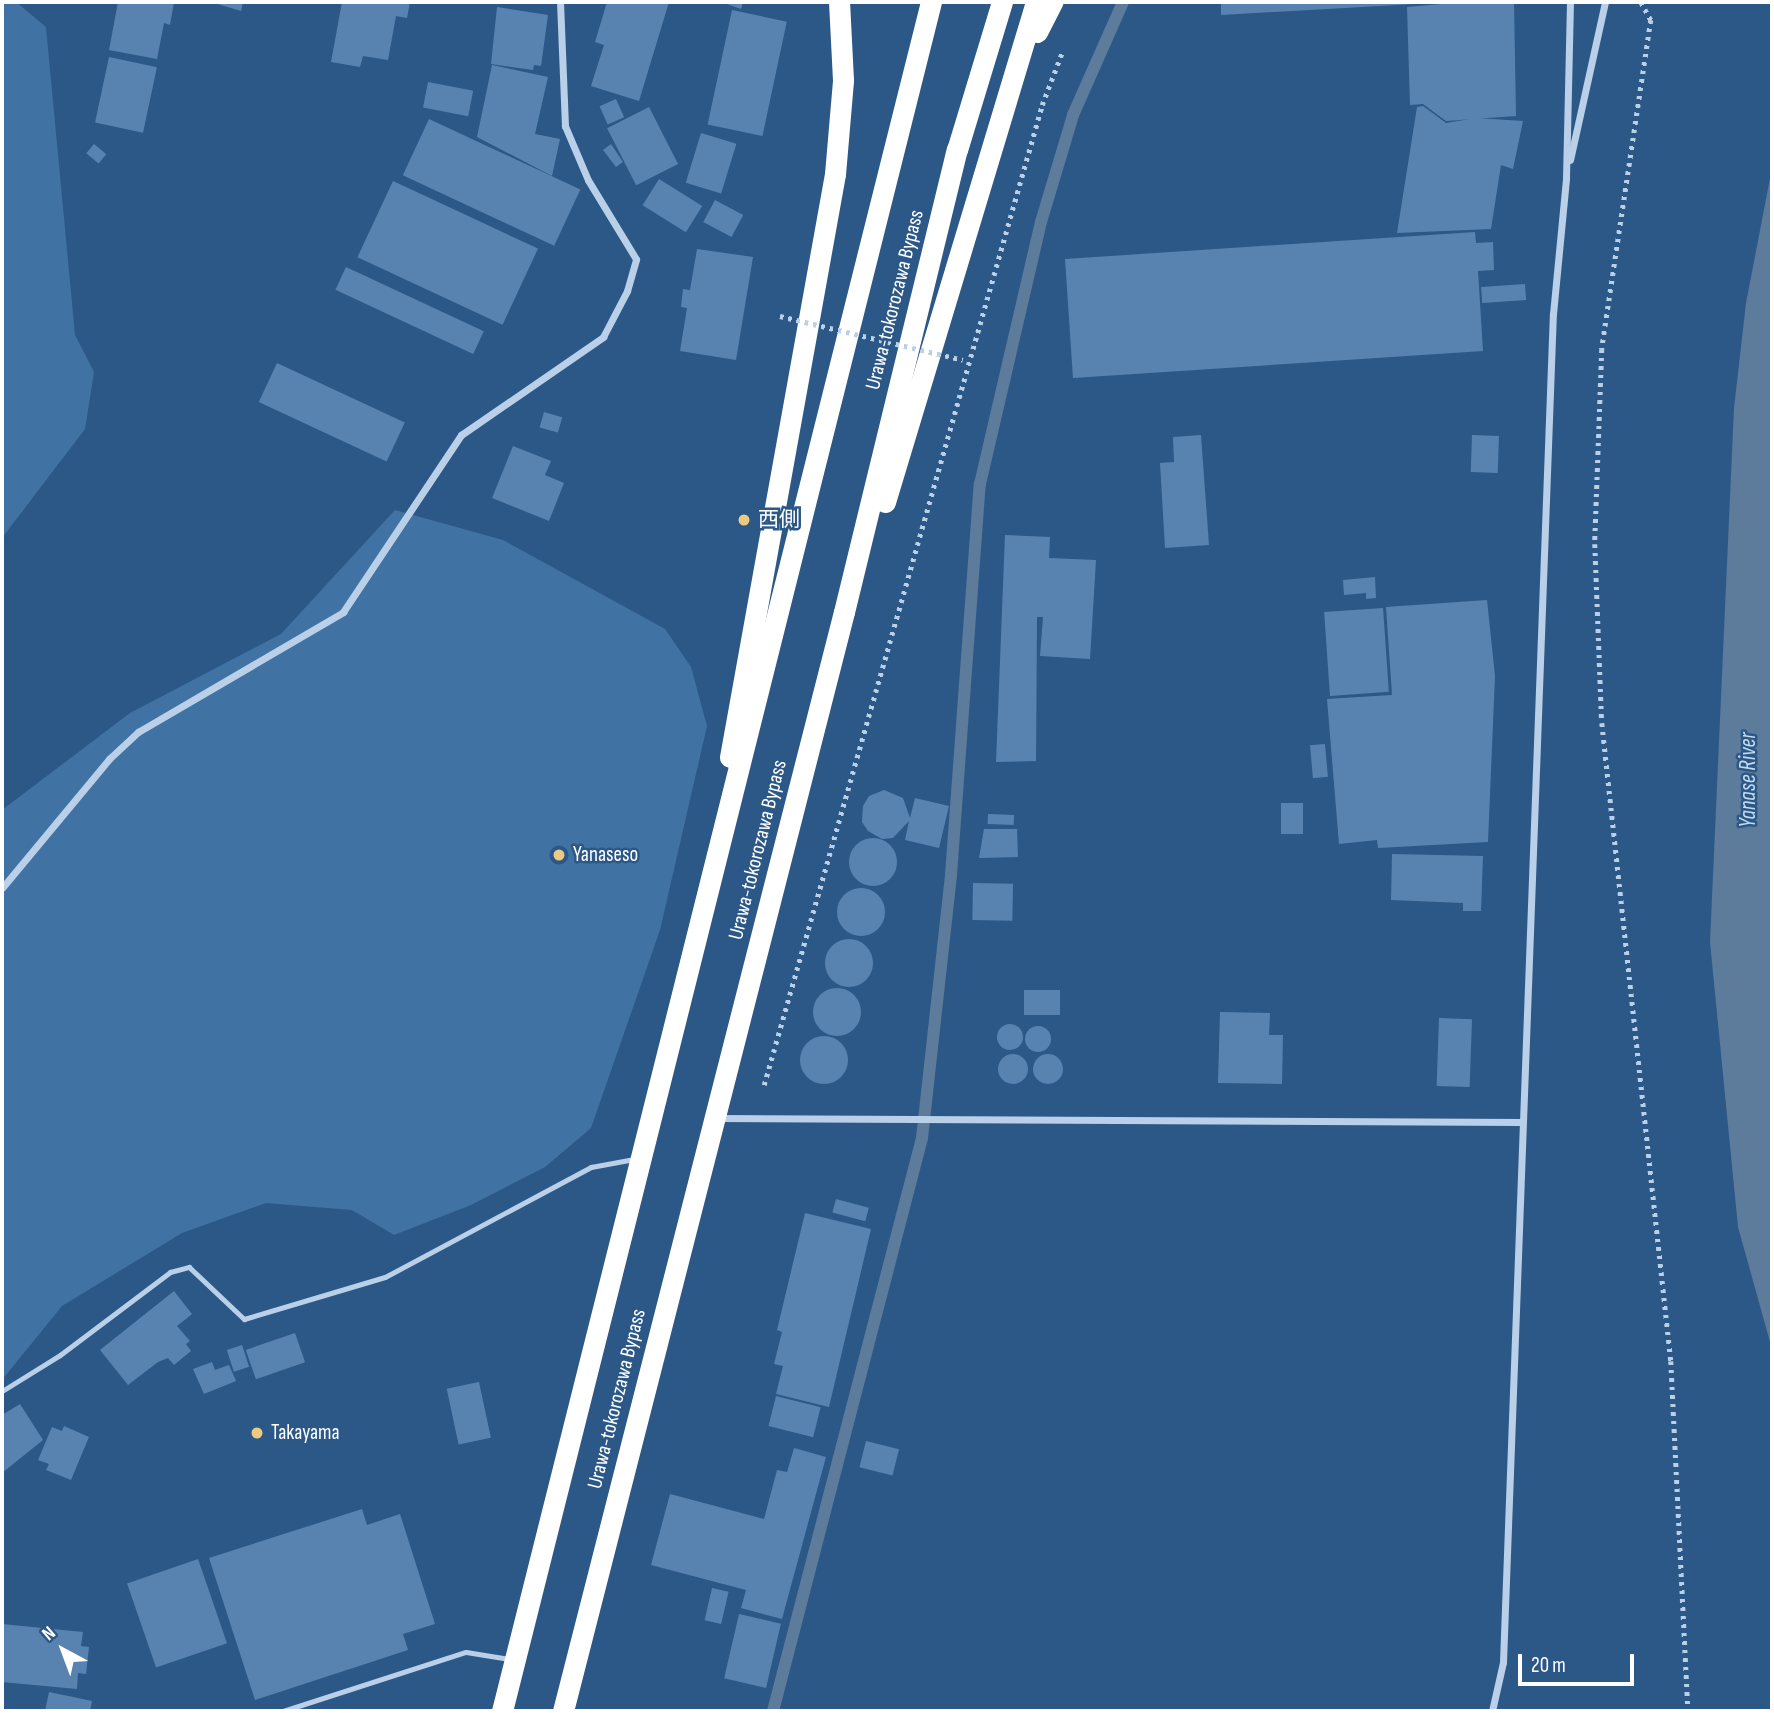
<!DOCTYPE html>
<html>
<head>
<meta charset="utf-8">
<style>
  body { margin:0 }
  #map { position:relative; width:1774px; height:1713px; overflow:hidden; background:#2c5888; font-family:"Sofia Sans Condensed","Noto Sans JP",sans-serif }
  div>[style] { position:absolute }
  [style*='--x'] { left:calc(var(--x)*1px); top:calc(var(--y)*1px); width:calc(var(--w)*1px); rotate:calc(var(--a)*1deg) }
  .green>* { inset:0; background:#4172a4 }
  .water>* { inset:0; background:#5d7b9a }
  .stream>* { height:12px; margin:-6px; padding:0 6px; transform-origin:6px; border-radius:6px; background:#5d7b9a }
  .building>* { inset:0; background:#5883b1; transform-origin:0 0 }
  .round { border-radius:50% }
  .path>* { height:4.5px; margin-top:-2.25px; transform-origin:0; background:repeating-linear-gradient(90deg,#b9d0e8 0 3.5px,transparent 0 8.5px) }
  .lane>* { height:5px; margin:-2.5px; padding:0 2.5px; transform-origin:2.5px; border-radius:2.5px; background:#b9d0e8 }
  .street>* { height:7px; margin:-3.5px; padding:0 3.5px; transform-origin:3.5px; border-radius:3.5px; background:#b9d0e8 }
  .highway>* { height:21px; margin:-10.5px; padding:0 10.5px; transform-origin:10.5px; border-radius:10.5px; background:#fff }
  .path-bridge>* { height:4.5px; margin-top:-2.25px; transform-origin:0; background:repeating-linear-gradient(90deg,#b9d0e8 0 3.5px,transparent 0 8.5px) }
  .dots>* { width:19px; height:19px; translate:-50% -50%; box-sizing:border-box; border:4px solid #2c5888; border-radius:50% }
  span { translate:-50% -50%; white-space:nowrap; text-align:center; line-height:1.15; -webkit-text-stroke:5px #2c5888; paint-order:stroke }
  .street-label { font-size:21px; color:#fff }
  .poi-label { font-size:21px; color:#fff }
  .left { translate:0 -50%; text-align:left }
  .water-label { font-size:23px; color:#c5daef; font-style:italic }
  .frame { position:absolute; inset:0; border:4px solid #fff; pointer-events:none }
  .north { position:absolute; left:28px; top:1615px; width:70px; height:70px; -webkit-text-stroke:5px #2c5888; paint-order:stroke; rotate:319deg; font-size:19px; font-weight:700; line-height:28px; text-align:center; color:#fff }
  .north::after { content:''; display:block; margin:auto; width:24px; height:32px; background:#fff; clip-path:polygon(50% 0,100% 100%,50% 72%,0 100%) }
  .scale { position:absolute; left:1518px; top:1654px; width:116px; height:32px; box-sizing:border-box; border:4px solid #fff; border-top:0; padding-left:9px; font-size:21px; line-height:24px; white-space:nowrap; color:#fff; -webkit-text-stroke:5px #2c5888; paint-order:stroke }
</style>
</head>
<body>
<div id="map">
  <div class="green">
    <i style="clip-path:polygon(2px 2px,16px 2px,46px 27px,75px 335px,94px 372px,85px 429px,2px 538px)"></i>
    <i style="clip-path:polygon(395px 510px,503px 540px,665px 629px,691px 667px,707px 726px,660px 930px,591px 1128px,545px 1167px,471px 1205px,394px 1235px,352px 1210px,266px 1203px,182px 1233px,62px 1306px,2px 1380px,2px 810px,130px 713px,281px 634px)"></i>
  </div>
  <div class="water">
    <i style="clip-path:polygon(1772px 168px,1772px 1349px,1738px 1227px,1710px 942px,1734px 408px,1746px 303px)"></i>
  </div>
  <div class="stream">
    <i style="--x:773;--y:1711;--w:592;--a:-75.42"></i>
    <i style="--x:922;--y:1138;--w:265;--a:-83.7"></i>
    <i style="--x:951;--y:875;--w:392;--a:-85.8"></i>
    <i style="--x:980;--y:484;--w:269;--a:-76.9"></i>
    <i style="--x:1041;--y:222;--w:112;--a:-73.3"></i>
    <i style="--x:1073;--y:115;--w:124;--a:-66.1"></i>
  </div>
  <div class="building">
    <i style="clip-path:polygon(118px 2px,174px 2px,170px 25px,164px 23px,157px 59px,109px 50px)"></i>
    <i style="clip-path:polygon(211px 2px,243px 2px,241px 11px)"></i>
    <i style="clip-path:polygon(342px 2px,410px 2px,407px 18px,396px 16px,388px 60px,363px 56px,360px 67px,331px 62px)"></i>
    <i style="clip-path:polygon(607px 2px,669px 2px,639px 101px,591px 86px,604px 45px,595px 42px)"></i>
    <i style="clip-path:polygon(721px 2px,743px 2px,741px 9px)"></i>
    <i style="clip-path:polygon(1221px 2px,1415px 2px,1415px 4px,1221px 15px)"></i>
    <i style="clip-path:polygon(1463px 2px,1514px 2px,1516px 116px,1446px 121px,1423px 104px,1410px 105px,1407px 7px)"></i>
    <i style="clip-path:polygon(497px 7px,548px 15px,541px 66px,534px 65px,533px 70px,491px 64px)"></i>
    <i style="left:732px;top:10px;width:56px;height:117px;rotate:12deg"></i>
    <i style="left:109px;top:57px;width:49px;height:67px;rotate:12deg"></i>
    <i style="clip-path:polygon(492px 65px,548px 77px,535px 134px,560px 139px,552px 176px,477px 137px)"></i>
    <i style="left:428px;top:82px;width:46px;height:26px;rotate:11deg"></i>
    <i style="left:616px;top:99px;width:20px;height:18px;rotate:66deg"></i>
    <i style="clip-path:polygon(1423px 106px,1446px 123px,1476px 118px,1523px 121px,1513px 169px,1501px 165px,1491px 229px,1397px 233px,1417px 107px)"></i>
    <i style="left:649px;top:107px;width:64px;height:47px;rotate:63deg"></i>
    <i style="left:429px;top:119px;width:167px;height:62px;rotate:25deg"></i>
    <i style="left:701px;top:133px;width:37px;height:52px;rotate:17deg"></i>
    <i style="left:94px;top:144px;width:16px;height:12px;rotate:40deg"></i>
    <i style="clip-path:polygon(611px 144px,623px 162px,616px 167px,603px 150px)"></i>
    <i style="left:659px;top:179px;width:51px;height:31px;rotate:32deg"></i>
    <i style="left:393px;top:181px;width:160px;height:84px;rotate:25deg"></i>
    <i style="left:715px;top:200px;width:32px;height:25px;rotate:28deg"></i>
    <i style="clip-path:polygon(1475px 232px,1476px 243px,1493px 242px,1494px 270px,1478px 271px,1483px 351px,1073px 378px,1065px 259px)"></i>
    <i style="clip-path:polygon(697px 249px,753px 257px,736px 360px,680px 351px,687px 308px,681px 307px,683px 289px,690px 290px)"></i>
    <i style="left:346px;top:267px;width:152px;height:25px;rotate:25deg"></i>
    <i style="left:1525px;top:284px;width:16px;height:44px;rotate:86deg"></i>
    <i style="left:277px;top:363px;width:141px;height:43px;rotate:25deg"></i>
    <i style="left:544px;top:412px;width:19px;height:16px;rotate:16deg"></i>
    <i style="clip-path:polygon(1201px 435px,1209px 545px,1165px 548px,1160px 463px,1174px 462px,1173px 437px)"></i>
    <i style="left:1472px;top:435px;width:27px;height:37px;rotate:2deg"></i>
    <i style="clip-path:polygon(513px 446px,551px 461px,545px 475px,564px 483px,549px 521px,492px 498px)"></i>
    <i style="clip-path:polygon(1005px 535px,1050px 537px,1049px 558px,1096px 560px,1090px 659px,1040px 656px,1043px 617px,1037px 617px,1036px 761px,996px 762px)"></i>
    <i style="clip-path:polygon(1375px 577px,1376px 598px,1366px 599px,1366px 593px,1344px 595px,1343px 580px)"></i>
    <i style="clip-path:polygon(1487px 600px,1495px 676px,1488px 842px,1378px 848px,1377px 840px,1339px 844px,1327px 699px,1392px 695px,1386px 607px)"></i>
    <i style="left:1383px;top:608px;width:84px;height:59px;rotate:86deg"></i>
    <i style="left:1325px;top:744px;width:33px;height:15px;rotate:85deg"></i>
    <i style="clip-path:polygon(884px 790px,903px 798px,910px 818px,915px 798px,949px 806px,939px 848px,905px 840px,909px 821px,893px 838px,882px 839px,868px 831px,862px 822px,863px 806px,869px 796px)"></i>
    <i style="left:1281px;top:803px;width:22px;height:31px"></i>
    <i style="left:988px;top:814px;width:26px;height:10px;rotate:2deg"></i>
    <i style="clip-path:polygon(984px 829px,1017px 829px,1018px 857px,979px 858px)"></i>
    <i class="round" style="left:849px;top:838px;width:48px;height:48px"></i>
    <i style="clip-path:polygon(1392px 854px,1483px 856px,1481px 911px,1463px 911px,1463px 903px,1391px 900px)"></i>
    <i style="left:973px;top:883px;width:40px;height:37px;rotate:1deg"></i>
    <i class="round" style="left:837px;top:888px;width:48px;height:48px"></i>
    <i class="round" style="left:825px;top:939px;width:48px;height:48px"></i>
    <i class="round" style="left:813px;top:988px;width:48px;height:48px"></i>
    <i style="left:1060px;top:990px;width:25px;height:36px;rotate:90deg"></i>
    <i style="clip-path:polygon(1220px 1012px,1270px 1013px,1269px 1035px,1283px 1035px,1282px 1084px,1218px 1083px)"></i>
    <i style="left:1439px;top:1018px;width:33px;height:68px;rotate:2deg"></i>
    <i class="round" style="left:997px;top:1024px;width:26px;height:26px"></i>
    <i class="round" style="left:1025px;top:1026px;width:26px;height:26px"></i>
    <i class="round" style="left:800px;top:1036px;width:48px;height:48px"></i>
    <i class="round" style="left:1033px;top:1054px;width:30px;height:30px"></i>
    <i class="round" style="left:998px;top:1054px;width:30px;height:30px"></i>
    <i style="left:836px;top:1199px;width:34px;height:14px;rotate:15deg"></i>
    <i style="clip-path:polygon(805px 1213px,871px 1229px,829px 1407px,776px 1394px,783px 1366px,774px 1364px,782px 1332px,777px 1330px)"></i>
    <i style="clip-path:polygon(174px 1291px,192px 1314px,177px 1326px,190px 1341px,186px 1344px,191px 1351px,174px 1365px,168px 1358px,158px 1362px,128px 1385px,100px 1350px)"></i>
    <i style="left:295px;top:1333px;width:31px;height:52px;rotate:71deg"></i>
    <i style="left:242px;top:1345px;width:23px;height:16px;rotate:72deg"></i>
    <i style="clip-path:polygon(212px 1362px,215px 1370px,229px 1365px,236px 1381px,204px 1394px,193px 1369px)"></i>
    <i style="left:479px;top:1382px;width:57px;height:33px;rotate:78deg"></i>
    <i style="left:776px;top:1396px;width:46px;height:31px;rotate:14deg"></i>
    <i style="clip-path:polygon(20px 1404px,43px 1440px,2px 1473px,2px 1415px)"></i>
    <i style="clip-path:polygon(64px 1426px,89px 1437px,71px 1480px,46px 1470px,49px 1464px,38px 1460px,52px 1427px,62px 1431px)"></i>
    <i style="left:866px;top:1441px;width:34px;height:27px;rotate:14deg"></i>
    <i style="clip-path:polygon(794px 1448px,826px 1457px,782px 1619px,741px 1608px,746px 1590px,651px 1565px,670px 1494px,764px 1519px,777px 1470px,787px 1472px)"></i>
    <i style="clip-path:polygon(362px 1509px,367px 1525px,400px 1514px,435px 1624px,403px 1634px,408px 1650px,255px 1700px,209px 1558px)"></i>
    <i style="left:198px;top:1559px;width:89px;height:75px;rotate:71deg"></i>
    <i style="left:712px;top:1588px;width:17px;height:33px;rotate:13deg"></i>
    <i style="left:739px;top:1614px;width:43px;height:66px;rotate:13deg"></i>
    <i style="clip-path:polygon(2px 1624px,83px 1632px,81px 1646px,89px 1647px,86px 1674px,78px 1673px,77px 1689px,2px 1682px)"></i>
    <i style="clip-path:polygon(49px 1692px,92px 1701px,90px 1711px,45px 1711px)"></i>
  </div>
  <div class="path">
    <i style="--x:1641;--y:2;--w:21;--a:61"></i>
    <i style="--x:1651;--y:20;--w:333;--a:98.5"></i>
    <i style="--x:1602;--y:349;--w:195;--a:92.1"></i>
    <i style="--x:1595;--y:544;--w:179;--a:87.8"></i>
    <i style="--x:1602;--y:723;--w:642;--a:83.83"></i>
    <i style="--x:1671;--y:1361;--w:350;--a:87.2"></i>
    <i style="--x:764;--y:1085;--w:1019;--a:-74.16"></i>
    <i style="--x:1042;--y:105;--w:59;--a:-69.1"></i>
  </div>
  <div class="lane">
    <i style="--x:2;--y:1391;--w:68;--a:-31.8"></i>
    <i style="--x:60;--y:1355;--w:138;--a:-37"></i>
    <i style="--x:170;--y:1272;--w:20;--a:-15"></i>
    <i style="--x:189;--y:1267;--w:76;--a:43.4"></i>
    <i style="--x:244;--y:1319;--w:147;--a:-16.6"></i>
    <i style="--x:385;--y:1277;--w:234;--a:-28.1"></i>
    <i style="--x:591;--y:1167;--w:44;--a:-10.5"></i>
    <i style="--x:283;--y:1711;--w:192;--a:-17.9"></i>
    <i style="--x:466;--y:1652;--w:44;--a:9.2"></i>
  </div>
  <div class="street">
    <i style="--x:1570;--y:160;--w:162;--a:-77.5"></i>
    <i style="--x:2;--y:888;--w:168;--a:-50.3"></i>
    <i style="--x:109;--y:759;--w:40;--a:-43"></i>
    <i style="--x:138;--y:732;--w:238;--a:-30.3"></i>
    <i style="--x:343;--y:612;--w:213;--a:-56.3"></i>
    <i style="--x:461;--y:435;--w:173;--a:-34.6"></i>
    <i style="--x:603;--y:337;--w:52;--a:-62.4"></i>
    <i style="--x:627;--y:291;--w:33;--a:-74"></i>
    <i style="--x:636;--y:259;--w:92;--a:-121.3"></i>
    <i style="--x:588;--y:180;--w:59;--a:-113.1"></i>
    <i style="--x:565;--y:126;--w:124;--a:-92.3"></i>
    <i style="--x:717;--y:1118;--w:804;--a:0.29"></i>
    <i style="--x:1492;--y:1711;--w:50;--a:-77.3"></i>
    <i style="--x:1503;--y:1662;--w:1349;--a:-87.88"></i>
    <i style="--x:1553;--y:314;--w:137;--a:-84.5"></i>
    <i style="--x:1566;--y:178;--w:176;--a:-88.7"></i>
  </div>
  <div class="highway">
    <i style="--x:1037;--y:32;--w:34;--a:-63"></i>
    <i style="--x:885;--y:502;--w:522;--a:-73.2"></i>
    <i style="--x:730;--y:757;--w:592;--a:-79.79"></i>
    <i style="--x:835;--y:174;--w:94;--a:-85.1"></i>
    <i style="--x:843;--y:80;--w:78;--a:-92.9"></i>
    <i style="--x:502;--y:1711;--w:1762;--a:-75.91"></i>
    <i style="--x:563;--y:1711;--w:1134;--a:-75.66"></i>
    <i style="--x:844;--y:612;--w:476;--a:-76.3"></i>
    <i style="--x:957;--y:150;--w:155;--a:-73.1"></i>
  </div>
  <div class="path-bridge">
    <i style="--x:780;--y:316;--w:188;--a:13.5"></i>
  </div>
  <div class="dots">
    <i style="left:744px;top:520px;background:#edca81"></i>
    <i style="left:559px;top:855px;background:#edca81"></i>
    <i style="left:257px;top:1433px;background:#edca81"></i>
  </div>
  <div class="street-label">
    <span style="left:895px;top:300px;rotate:-76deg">Urawa-tokorozawa Bypass</span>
    <span style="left:758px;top:850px;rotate:-76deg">Urawa-tokorozawa Bypass</span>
    <span style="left:617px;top:1399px;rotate:-76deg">Urawa-tokorozawa Bypass</span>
  </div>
  <div class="poi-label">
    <span class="left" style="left:758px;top:520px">西側</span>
    <span class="left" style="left:573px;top:855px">Yanaseso</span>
    <span class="left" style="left:271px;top:1433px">Takayama</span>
  </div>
  <div class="water-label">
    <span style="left:1748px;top:780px;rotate:-90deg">Yanase River</span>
  </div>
  <div class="frame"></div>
  <div class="north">N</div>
  <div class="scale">20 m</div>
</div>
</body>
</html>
